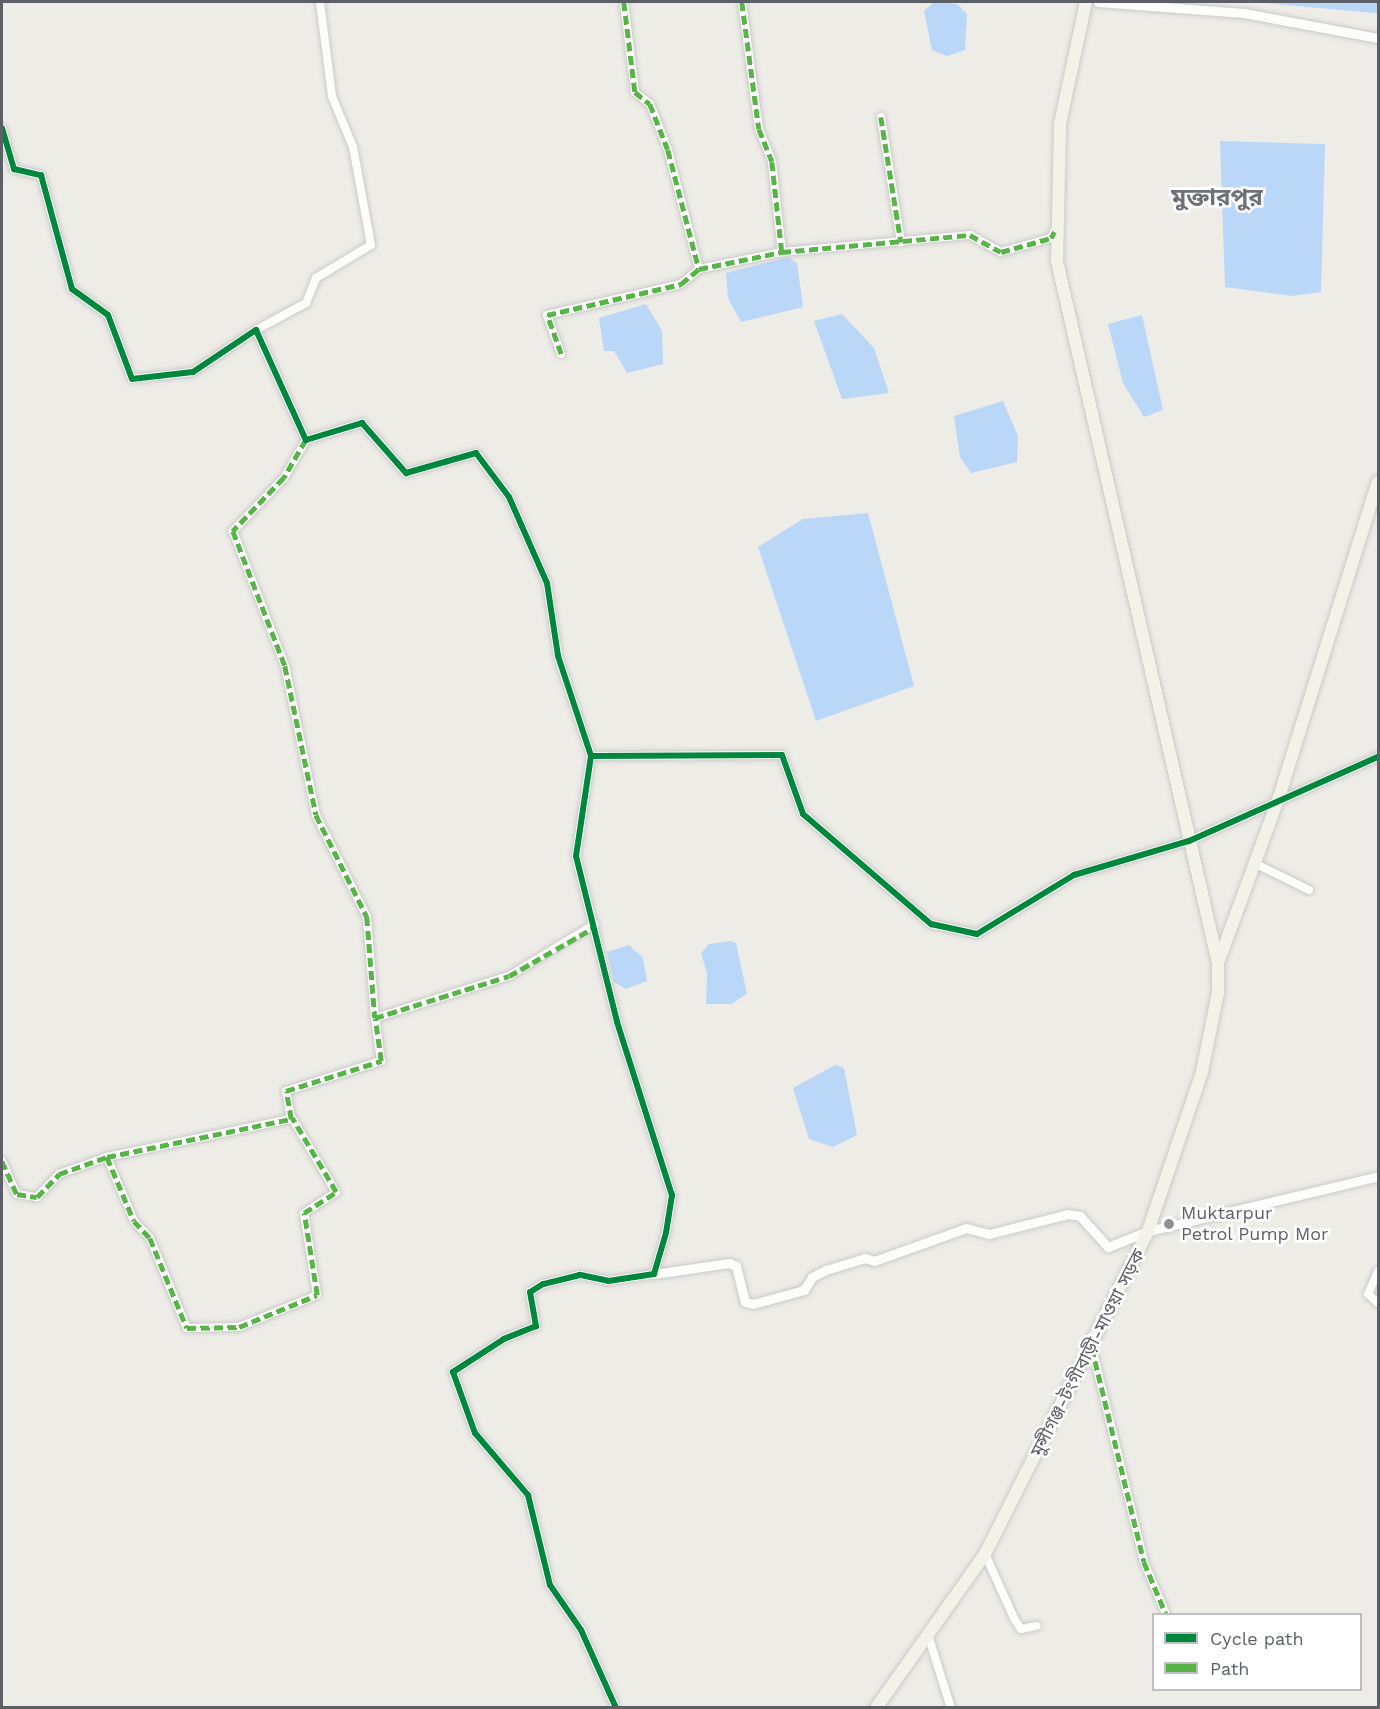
<!DOCTYPE html>
<html>
<head>
<meta charset="utf-8">
<style>
  body { margin:0 }
  #map { position:relative; width:1380px; height:1709px; overflow:hidden; background:#edece7; font-family:"Work Sans","Noto Sans Bengali",sans-serif }
  div>[style] { position:absolute }
  [style*='--x'] { left:calc(var(--x)*1px); top:calc(var(--y)*1px); width:calc(var(--w)*1px); rotate:calc(var(--a)*1deg) }
  .water>* { inset:0; background:#bbd7f8 }
  .roads { filter:drop-shadow(0 0 2px #cacac9) drop-shadow(0 0 2px #cacac9) }
  .minor>* { height:8px; margin:-4px; padding:0 4px; transform-origin:4px; border-radius:4px; background:#fcfcfb }
  .tertiary>* { height:9px; margin:-4.5px; padding:0 4.5px; transform-origin:4.5px; border-radius:4.5px; background:#fcfcfb }
  .primary>* { height:12px; margin:-6px; padding:0 6px; transform-origin:6px; border-radius:6px; background:#f3f2e8 }
  .quiet>* { height:4.5px; margin-top:-2.25px; transform-origin:0; background:repeating-linear-gradient(90deg,#58b449 0 9px,transparent 0 13.5px) }
  .cycleway>* { height:6px; margin:-3px; padding:0 3px; transform-origin:3px; border-radius:3px; background:#00873e }
  .dots>* { width:16px; height:16px; translate:-50% -50%; box-sizing:border-box; border:3px solid #fff; border-radius:50% }
  span { translate:-50% -50%; white-space:nowrap; text-align:center; line-height:1.15; -webkit-text-stroke:5px #fff; paint-order:stroke }
  .poi-label { font-size:18px; color:#5c5f66 }
  .left { translate:0 -50%; text-align:left }
  .street-label { font-size:18px; color:#5c5f66 }
  .district-label { font-size:24px; color:#6d7178; font-weight:700 }
  .frame { position:absolute; inset:0; border:3px solid #5c5f66; pointer-events:none }
  .legend { position:absolute; left:1152px; top:1613px; width:210px; height:78px; box-sizing:border-box; background:#fff; border:2px solid #bebfc2; margin:0; padding:8px 10px; list-style:none; font-size:18px; color:#5c5f66 }
  .legend li { display:flex; align-items:center; gap:12px; height:30px }
  .legend b { width:30px; border:2px solid #bebfc2 }
</style>
</head>
<body>
<div id="map">
  <div class="water">
    <i style="clip-path:polygon(934px 2px,957px 4px,967px 14px,965px 50px,947px 56px,932px 50px,924px 11px)"></i>
    <i style="clip-path:polygon(1255px 2px,1378px 2px,1378px 13px,1374px 13px)"></i>
    <i style="clip-path:polygon(1220px 141px,1325px 144px,1321px 292px,1292px 296px,1225px 287px)"></i>
    <i style="clip-path:polygon(789px 257px,797px 263px,803px 307px,741px 322px,728px 298px,726px 273px)"></i>
    <i style="clip-path:polygon(646px 304px,662px 331px,663px 364px,627px 373px,614px 351px,604px 351px,599px 318px)"></i>
    <i style="clip-path:polygon(842px 314px,874px 348px,889px 393px,842px 399px,814px 321px)"></i>
    <i style="clip-path:polygon(1142px 315px,1163px 410px,1144px 417px,1123px 383px,1108px 324px)"></i>
    <i style="clip-path:polygon(1003px 401px,1018px 436px,1017px 462px,971px 473px,960px 457px,954px 416px)"></i>
    <i style="clip-path:polygon(868px 513px,914px 686px,816px 721px,758px 547px,803px 519px)"></i>
    <i style="clip-path:polygon(731px 941px,736px 943px,747px 994px,731px 1004px,706px 1004px,707px 973px,701px 953px,709px 944px)"></i>
    <i style="clip-path:polygon(629px 945px,643px 958px,647px 981px,626px 989px,614px 982px,607px 952px)"></i>
    <i style="clip-path:polygon(835px 1065px,844px 1068px,857px 1135px,833px 1147px,809px 1139px,793px 1088px)"></i>
  </div>
  <div class="roads">
    <div class="minor">
      <i style="--x:624;--y:2;--w:91;--a:83"></i>
      <i style="--x:635;--y:92;--w:19;--a:39"></i>
      <i style="--x:650;--y:104;--w:49;--a:68.6"></i>
      <i style="--x:668;--y:150;--w:123;--a:75.4"></i>
      <i style="--x:742;--y:2;--w:128;--a:82.4"></i>
      <i style="--x:759;--y:129;--w:35;--a:68"></i>
      <i style="--x:772;--y:162;--w:91;--a:83.7"></i>
      <i style="--x:782;--y:252;--w:189;--a:-5.2"></i>
      <i style="--x:970;--y:235;--w:35;--a:29"></i>
      <i style="--x:1001;--y:252;--w:52;--a:-15.6"></i>
      <i style="--x:1051;--y:238;--w:7;--a:-63"></i>
      <i style="--x:881;--y:117;--w:127;--a:80.9"></i>
      <i style="--x:2;--y:128;--w:43;--a:73.7"></i>
      <i style="--x:14;--y:169;--w:28;--a:13"></i>
      <i style="--x:41;--y:175;--w:118;--a:74.8"></i>
      <i style="--x:72;--y:289;--w:44;--a:35.8"></i>
      <i style="--x:108;--y:315;--w:68;--a:69.4"></i>
      <i style="--x:132;--y:379;--w:61;--a:-6.5"></i>
      <i style="--x:193;--y:372;--w:76;--a:-33.7"></i>
      <i style="--x:256;--y:330;--w:121;--a:65.6"></i>
      <i style="--x:306;--y:440;--w:59;--a:-16.9"></i>
      <i style="--x:362;--y:423;--w:67;--a:48.7"></i>
      <i style="--x:406;--y:473;--w:73;--a:-15.9"></i>
      <i style="--x:476;--y:453;--w:55;--a:53.1"></i>
      <i style="--x:509;--y:497;--w:94;--a:66.2"></i>
      <i style="--x:547;--y:583;--w:74;--a:81.4"></i>
      <i style="--x:558;--y:656;--w:105;--a:71.7"></i>
      <i style="--x:591;--y:756;--w:191;--a:-0.3"></i>
      <i style="--x:782;--y:755;--w:63;--a:70.4"></i>
      <i style="--x:803;--y:814;--w:169;--a:40.7"></i>
      <i style="--x:931;--y:924;--w:47;--a:12.3"></i>
      <i style="--x:977;--y:934;--w:114;--a:-31.3"></i>
      <i style="--x:1074;--y:875;--w:120;--a:-16.5"></i>
      <i style="--x:1189;--y:841;--w:207;--a:-24"></i>
      <i style="--x:256;--y:330;--w:57;--a:-28.4"></i>
      <i style="--x:306;--y:303;--w:27;--a:-68"></i>
      <i style="--x:316;--y:278;--w:64;--a:-31"></i>
      <i style="--x:371;--y:245;--w:100;--a:-100.4"></i>
      <i style="--x:353;--y:147;--w:55;--a:-112.4"></i>
      <i style="--x:332;--y:96;--w:95;--a:-97.3"></i>
      <i style="--x:561;--y:354;--w:41;--a:-109.7"></i>
      <i style="--x:547;--y:315;--w:138;--a:-13"></i>
      <i style="--x:681;--y:284;--w:23;--a:-40"></i>
      <i style="--x:699;--y:269;--w:85;--a:-11.6"></i>
      <i style="--x:306;--y:440;--w:44;--a:120.1"></i>
      <i style="--x:284;--y:478;--w:74;--a:133.9"></i>
      <i style="--x:233;--y:531;--w:145;--a:68.9"></i>
      <i style="--x:285;--y:666;--w:152;--a:78.2"></i>
      <i style="--x:316;--y:815;--w:114;--a:63.4"></i>
      <i style="--x:367;--y:917;--w:101;--a:85.5"></i>
      <i style="--x:591;--y:756;--w:101;--a:98.5"></i>
      <i style="--x:576;--y:856;--w:171;--a:76.1"></i>
      <i style="--x:617;--y:1022;--w:182;--a:72.4"></i>
      <i style="--x:672;--y:1195;--w:38;--a:99"></i>
      <i style="--x:666;--y:1233;--w:43;--a:106.3"></i>
      <i style="--x:654;--y:1274;--w:46;--a:171.2"></i>
      <i style="--x:609;--y:1281;--w:30;--a:-168"></i>
      <i style="--x:580;--y:1275;--w:38;--a:166"></i>
      <i style="--x:543;--y:1284;--w:15;--a:148"></i>
      <i style="--x:530;--y:1292;--w:35;--a:80"></i>
      <i style="--x:536;--y:1326;--w:35;--a:158"></i>
      <i style="--x:504;--y:1339;--w:61;--a:147.1"></i>
      <i style="--x:453;--y:1372;--w:65;--a:70.2"></i>
      <i style="--x:475;--y:1433;--w:82;--a:49.5"></i>
      <i style="--x:528;--y:1495;--w:93;--a:76.3"></i>
      <i style="--x:550;--y:1585;--w:55;--a:55.4"></i>
      <i style="--x:581;--y:1630;--w:85;--a:65.8"></i>
      <i style="--x:1256;--y:864;--w:59;--a:26.1"></i>
      <i style="--x:107;--y:1157;--w:69;--a:67.1"></i>
      <i style="--x:134;--y:1221;--w:23;--a:47"></i>
      <i style="--x:150;--y:1238;--w:97;--a:67.7"></i>
      <i style="--x:187;--y:1328;--w:52;--a:-1.1"></i>
      <i style="--x:239;--y:1327;--w:84;--a:-22.3"></i>
      <i style="--x:317;--y:1295;--w:83;--a:-99"></i>
      <i style="--x:304;--y:1213;--w:38;--a:-33"></i>
      <i style="--x:336;--y:1192;--w:86;--a:-120.7"></i>
      <i style="--x:2;--y:1161;--w:36;--a:66"></i>
      <i style="--x:17;--y:1194;--w:20;--a:9"></i>
      <i style="--x:37;--y:1197;--w:32;--a:-46"></i>
      <i style="--x:59;--y:1174;--w:51;--a:-19.5"></i>
      <i style="--x:107;--y:1157;--w:188;--a:-11.7"></i>
      <i style="--x:291;--y:1119;--w:28;--a:-100"></i>
      <i style="--x:286;--y:1091;--w:100;--a:-17.5"></i>
      <i style="--x:381;--y:1061;--w:43;--a:-97.9"></i>
      <i style="--x:375;--y:1018;--w:140;--a:-17.4"></i>
      <i style="--x:509;--y:976;--w:100;--a:-31.2"></i>
      <i style="--x:1378;--y:1271;--w:25;--a:113"></i>
      <i style="--x:1368;--y:1294;--w:13;--a:42"></i>
      <i style="--x:1092;--y:1348;--w:220;--a:76.3"></i>
      <i style="--x:1144;--y:1562;--w:56;--a:67.1"></i>
      <i style="--x:985;--y:1554;--w:72;--a:65.6"></i>
      <i style="--x:1015;--y:1620;--w:11;--a:56"></i>
      <i style="--x:1021;--y:1629;--w:16;--a:-11"></i>
      <i style="--x:928;--y:1635;--w:77;--a:72.5"></i>
    </div>
    <div class="tertiary">
      <i style="--x:1098;--y:2;--w:146;--a:4.3"></i>
      <i style="--x:1244;--y:13;--w:136;--a:10.6"></i>
      <i style="--x:654;--y:1274;--w:76;--a:-8.3"></i>
      <i style="--x:729;--y:1263;--w:8;--a:23"></i>
      <i style="--x:736;--y:1266;--w:37;--a:76"></i>
      <i style="--x:745;--y:1302;--w:8;--a:14"></i>
      <i style="--x:753;--y:1304;--w:53;--a:-15.4"></i>
      <i style="--x:804;--y:1290;--w:15;--a:-58"></i>
      <i style="--x:812;--y:1277;--w:16;--a:-27"></i>
      <i style="--x:826;--y:1270;--w:41;--a:-17.1"></i>
      <i style="--x:865;--y:1258;--w:9;--a:18"></i>
      <i style="--x:874;--y:1261;--w:98;--a:-19.7"></i>
      <i style="--x:966;--y:1228;--w:24;--a:15"></i>
      <i style="--x:989;--y:1234;--w:81;--a:-14.2"></i>
      <i style="--x:1068;--y:1214;--w:12;--a:9"></i>
      <i style="--x:1080;--y:1216;--w:42;--a:47.9"></i>
      <i style="--x:1108;--y:1247;--w:43;--a:-21.8"></i>
      <i style="--x:1148;--y:1231;--w:236;--a:-13.4"></i>
    </div>
    <div class="primary">
      <i style="--x:1218;--y:963;--w:177;--a:-69.8"></i>
      <i style="--x:1279;--y:797;--w:330;--a:-72.6"></i>
      <i style="--x:876;--y:1708;--w:189;--a:-54.7"></i>
      <i style="--x:985;--y:1554;--w:362;--a:-63.2"></i>
      <i style="--x:1148;--y:1231;--w:168;--a:-71.2"></i>
      <i style="--x:1202;--y:1072;--w:81;--a:-78.6"></i>
      <i style="--x:1218;--y:993;--w:30;--a:-90"></i>
      <i style="--x:1218;--y:963;--w:720;--a:-102.92"></i>
      <i style="--x:1057;--y:261;--w:137;--a:-88.7"></i>
      <i style="--x:1060;--y:124;--w:125;--a:-78"></i>
    </div>
  </div>
  <div class="quiet">
    <i style="--x:624;--y:2;--w:91;--a:83"></i>
    <i style="--x:635;--y:92;--w:19;--a:39"></i>
    <i style="--x:650;--y:104;--w:49;--a:68.6"></i>
    <i style="--x:668;--y:150;--w:123;--a:75.4"></i>
    <i style="--x:742;--y:2;--w:128;--a:82.4"></i>
    <i style="--x:759;--y:129;--w:35;--a:68"></i>
    <i style="--x:772;--y:162;--w:91;--a:83.7"></i>
    <i style="--x:782;--y:252;--w:189;--a:-5.2"></i>
    <i style="--x:970;--y:235;--w:35;--a:29"></i>
    <i style="--x:1001;--y:252;--w:52;--a:-15.6"></i>
    <i style="--x:1051;--y:238;--w:7;--a:-63"></i>
    <i style="--x:881;--y:117;--w:127;--a:80.9"></i>
    <i style="--x:561;--y:354;--w:41;--a:-109.7"></i>
    <i style="--x:547;--y:315;--w:138;--a:-13"></i>
    <i style="--x:681;--y:284;--w:23;--a:-40"></i>
    <i style="--x:699;--y:269;--w:85;--a:-11.6"></i>
    <i style="--x:306;--y:440;--w:44;--a:120.1"></i>
    <i style="--x:284;--y:478;--w:74;--a:133.9"></i>
    <i style="--x:233;--y:531;--w:145;--a:68.9"></i>
    <i style="--x:285;--y:666;--w:152;--a:78.2"></i>
    <i style="--x:316;--y:815;--w:114;--a:63.4"></i>
    <i style="--x:367;--y:917;--w:101;--a:85.5"></i>
    <i style="--x:107;--y:1157;--w:69;--a:67.1"></i>
    <i style="--x:134;--y:1221;--w:23;--a:47"></i>
    <i style="--x:150;--y:1238;--w:97;--a:67.7"></i>
    <i style="--x:187;--y:1328;--w:52;--a:-1.1"></i>
    <i style="--x:239;--y:1327;--w:84;--a:-22.3"></i>
    <i style="--x:317;--y:1295;--w:83;--a:-99"></i>
    <i style="--x:304;--y:1213;--w:38;--a:-33"></i>
    <i style="--x:336;--y:1192;--w:86;--a:-120.7"></i>
    <i style="--x:2;--y:1161;--w:36;--a:66"></i>
    <i style="--x:17;--y:1194;--w:20;--a:9"></i>
    <i style="--x:37;--y:1197;--w:32;--a:-46"></i>
    <i style="--x:59;--y:1174;--w:51;--a:-19.5"></i>
    <i style="--x:107;--y:1157;--w:188;--a:-11.7"></i>
    <i style="--x:291;--y:1119;--w:28;--a:-100"></i>
    <i style="--x:286;--y:1091;--w:100;--a:-17.5"></i>
    <i style="--x:381;--y:1061;--w:43;--a:-97.9"></i>
    <i style="--x:375;--y:1018;--w:140;--a:-17.4"></i>
    <i style="--x:509;--y:976;--w:99;--a:-29.7"></i>
    <i style="--x:1092;--y:1348;--w:220;--a:76.3"></i>
    <i style="--x:1144;--y:1562;--w:56;--a:67.1"></i>
  </div>
  <div class="cycleway">
    <i style="--x:2;--y:128;--w:43;--a:73.7"></i>
    <i style="--x:14;--y:169;--w:28;--a:13"></i>
    <i style="--x:41;--y:175;--w:118;--a:74.8"></i>
    <i style="--x:72;--y:289;--w:44;--a:35.8"></i>
    <i style="--x:108;--y:315;--w:68;--a:69.4"></i>
    <i style="--x:132;--y:379;--w:61;--a:-6.5"></i>
    <i style="--x:193;--y:372;--w:76;--a:-33.7"></i>
    <i style="--x:256;--y:330;--w:121;--a:65.6"></i>
    <i style="--x:306;--y:440;--w:59;--a:-16.9"></i>
    <i style="--x:362;--y:423;--w:67;--a:48.7"></i>
    <i style="--x:406;--y:473;--w:73;--a:-15.9"></i>
    <i style="--x:476;--y:453;--w:55;--a:53.1"></i>
    <i style="--x:509;--y:497;--w:94;--a:66.2"></i>
    <i style="--x:547;--y:583;--w:74;--a:81.4"></i>
    <i style="--x:558;--y:656;--w:105;--a:71.7"></i>
    <i style="--x:591;--y:756;--w:191;--a:-0.3"></i>
    <i style="--x:782;--y:755;--w:63;--a:70.4"></i>
    <i style="--x:803;--y:814;--w:169;--a:40.7"></i>
    <i style="--x:931;--y:924;--w:47;--a:12.3"></i>
    <i style="--x:977;--y:934;--w:114;--a:-31.3"></i>
    <i style="--x:1074;--y:875;--w:120;--a:-16.5"></i>
    <i style="--x:1189;--y:841;--w:207;--a:-24"></i>
    <i style="--x:591;--y:756;--w:101;--a:98.5"></i>
    <i style="--x:576;--y:856;--w:171;--a:76.1"></i>
    <i style="--x:617;--y:1022;--w:182;--a:72.4"></i>
    <i style="--x:672;--y:1195;--w:38;--a:99"></i>
    <i style="--x:666;--y:1233;--w:43;--a:106.3"></i>
    <i style="--x:654;--y:1274;--w:46;--a:171.2"></i>
    <i style="--x:609;--y:1281;--w:30;--a:-168"></i>
    <i style="--x:580;--y:1275;--w:38;--a:166"></i>
    <i style="--x:543;--y:1284;--w:15;--a:148"></i>
    <i style="--x:530;--y:1292;--w:35;--a:80"></i>
    <i style="--x:536;--y:1326;--w:35;--a:158"></i>
    <i style="--x:504;--y:1339;--w:61;--a:147.1"></i>
    <i style="--x:453;--y:1372;--w:65;--a:70.2"></i>
    <i style="--x:475;--y:1433;--w:82;--a:49.5"></i>
    <i style="--x:528;--y:1495;--w:93;--a:76.3"></i>
    <i style="--x:550;--y:1585;--w:55;--a:55.4"></i>
    <i style="--x:581;--y:1630;--w:85;--a:65.8"></i>
  </div>
  <div class="dots">
    <i style="left:1169px;top:1224px;background:#8f9093"></i>
  </div>
  <div class="poi-label">
    <span class="left" style="left:1181px;top:1224px">Muktarpur<br>Petrol Pump Mor</span>
  </div>
  <div class="street-label">
    <span style="left:1088px;top:1353px;rotate:-63deg">মুন্সীগঞ্জ-টংগীবাড়ী-মাওয়া সড়ক</span>
  </div>
  <div class="district-label">
    <span style="left:1217px;top:198px">মুক্তারপুর</span>
  </div>
  <div class="frame"></div>
  <ul class="legend">
  <li><b style="height:8px;background:#00873e"></b>Cycle path</li>
  <li><b style="height:8px;background:#58b449"></b>Path</li>
  </ul>
</div>
</body>
</html>
